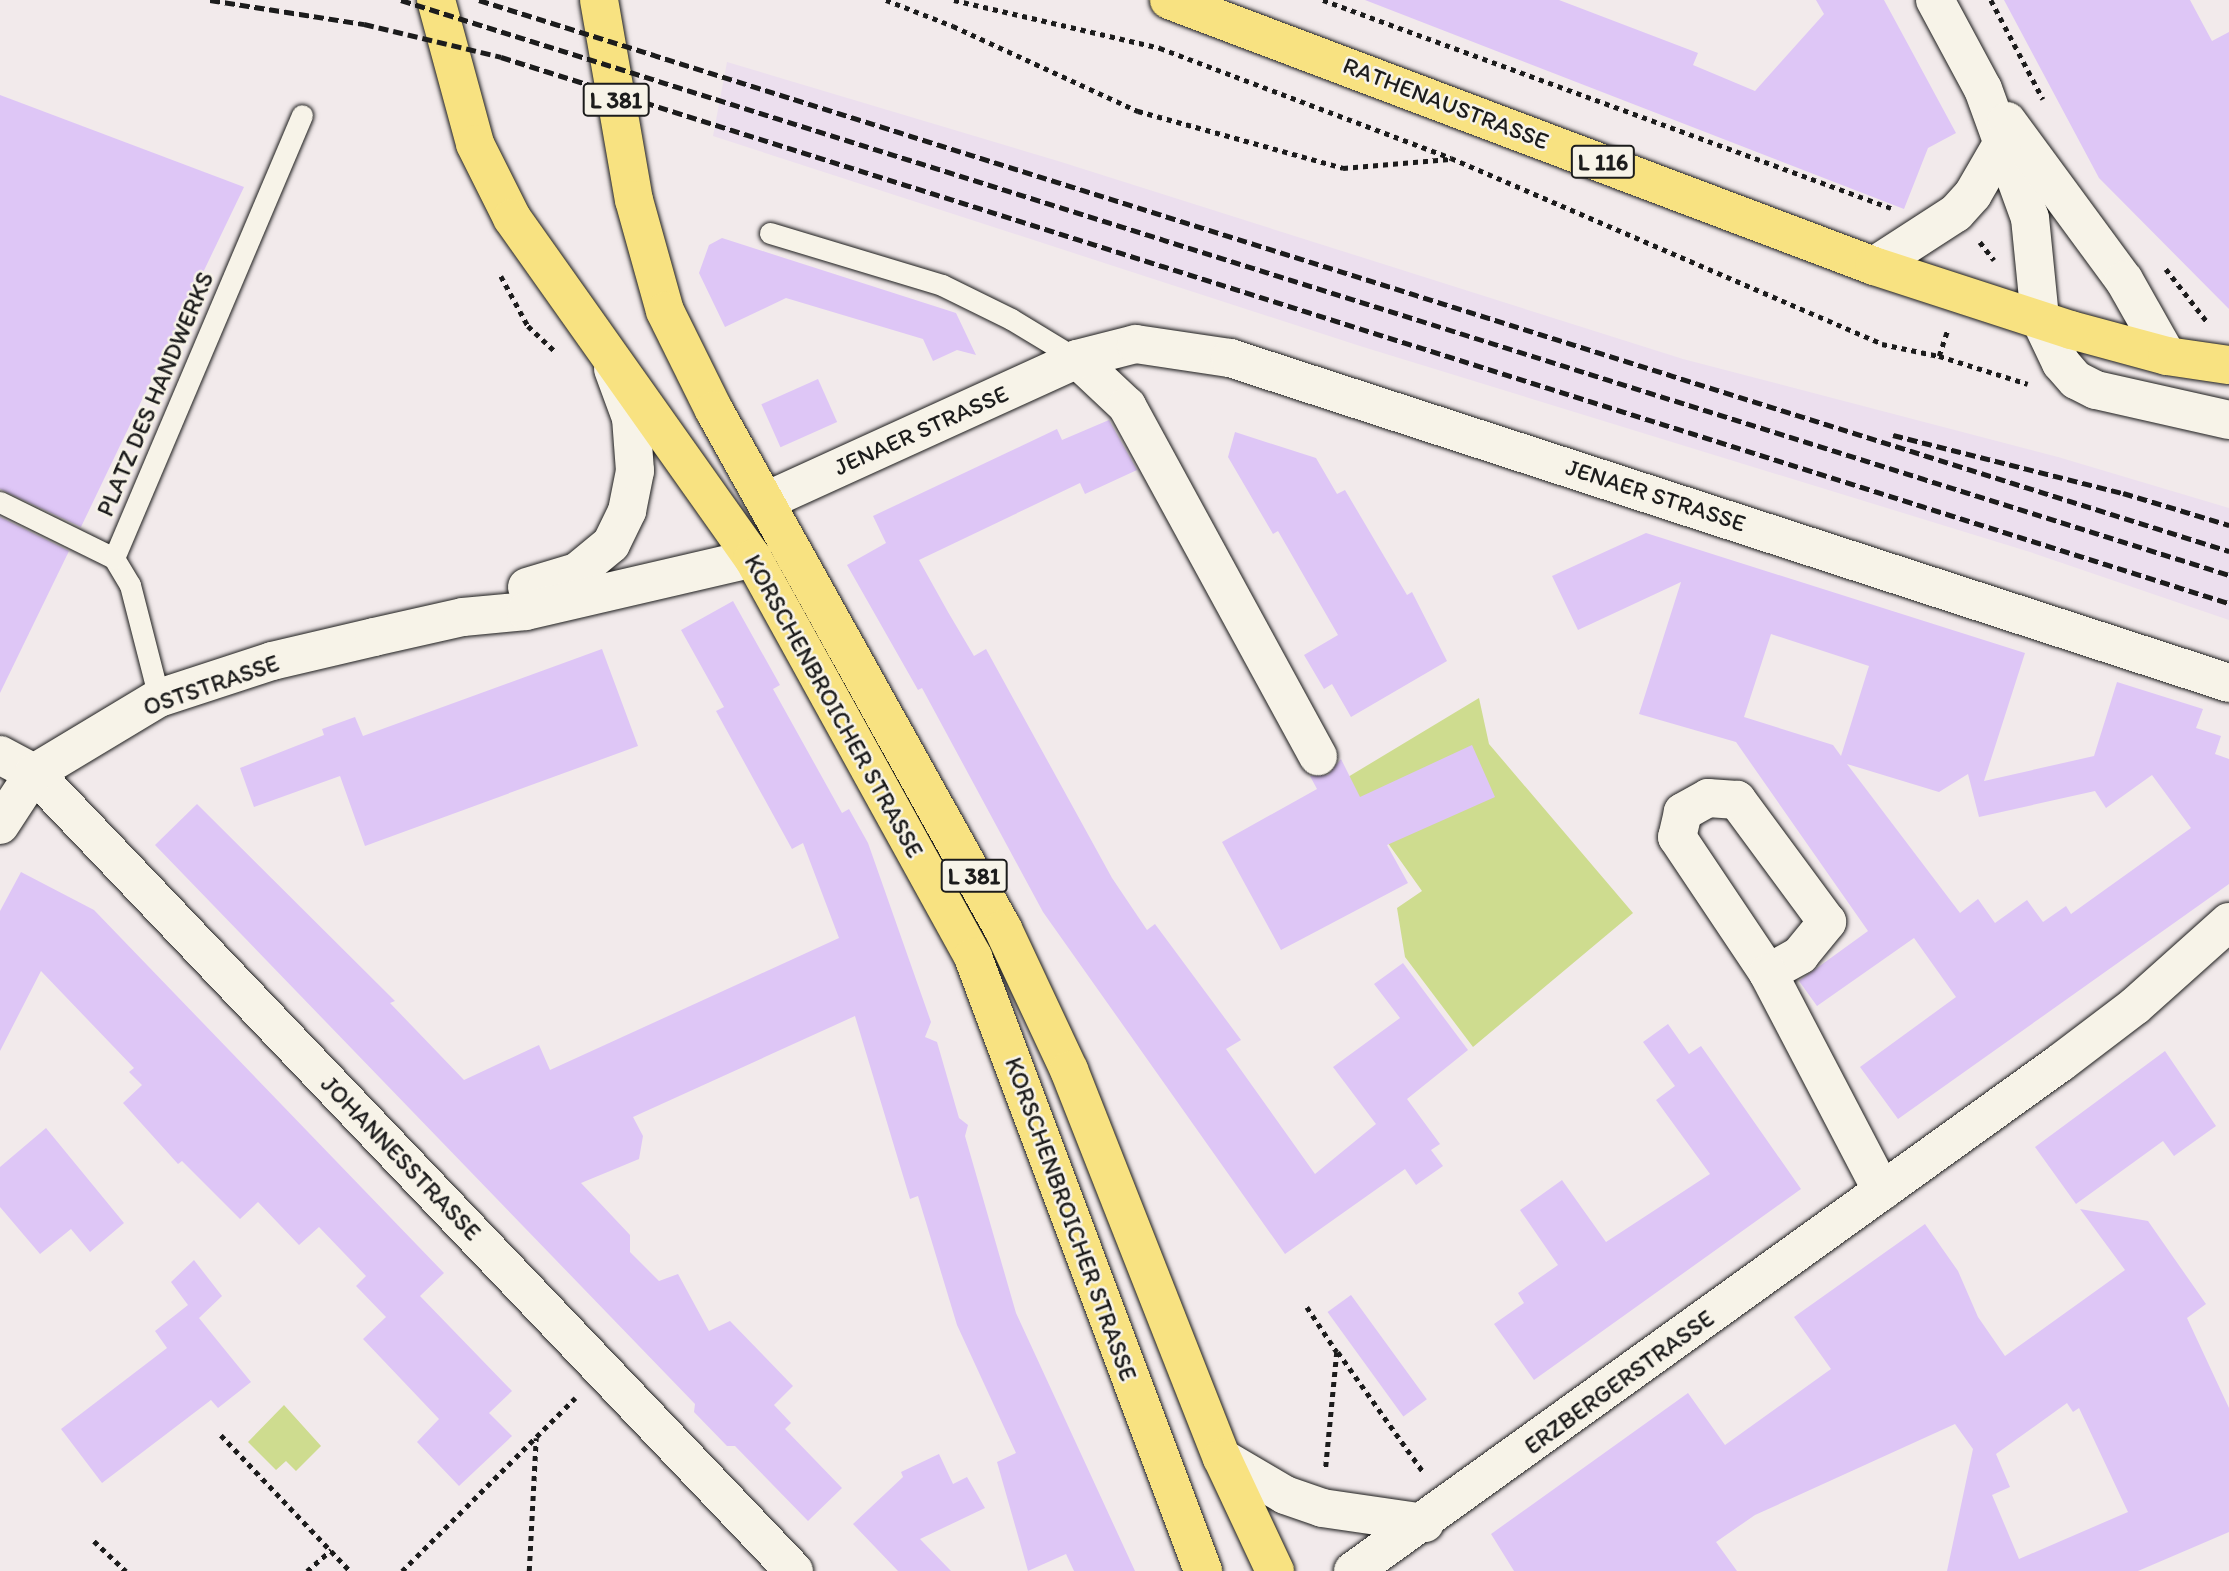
<!DOCTYPE html>
<html>
<head>
<meta charset="utf-8">
<style>
  body { margin:0 }
  #map { position:relative; width:2229px; height:1571px; overflow:hidden; background:#f2eaeb; font-family:Itim,sans-serif }
  div>[style] { position:absolute }
  [style*='--x'] { left:calc(var(--x)*1px); top:calc(var(--y)*1px); width:calc(var(--w)*1px); rotate:calc(var(--a)*1deg) }
  .built>* { inset:0; background:#ecdfee }
  .green>* { inset:0; background:#cedc8f }
  .building>* { inset:0; background:#dec6f6; transform-origin:0 0 }
  .path>* { height:4.5px; margin-top:-2.25px; transform-origin:0; background:repeating-linear-gradient(90deg,#1c1c1c 0 5px,transparent 0 10px) }
  .roads { filter:drop-shadow(0 0 2px #1c1c1c) drop-shadow(0 0 2px #1c1c1c) }
  .lane>* { height:21px; margin:-10.5px; padding:0 10.5px; transform-origin:10.5px; border-radius:10.5px; background:#f7f3e8 }
  .street>* { height:38px; margin:-19px; padding:0 19px; transform-origin:19px; border-radius:19px; background:#f7f3e8 }
  .secondary>* { height:38px; margin:-19px; padding:0 19px; transform-origin:19px; border-radius:19px; background:#f7f3e8 }
  .primary>* { height:38px; margin:-19px; padding:0 19px; transform-origin:19px; border-radius:19px; background:#f8e281 }
  .rail>* { height:5px; margin-top:-2.5px; transform-origin:0; background:repeating-linear-gradient(90deg,#1c1c1c 0 10px,transparent 0 15px) }
  span { translate:-50% -50%; white-space:nowrap; text-align:center; line-height:1.15; -webkit-text-stroke:5px #f7f3e8; paint-order:stroke }
  .shield-label span { padding:2px 5px; background:#f7f3e8; border:2px solid; border-radius:5px; -webkit-text-stroke-width:0 }
  .shield-label { font-size:23px; color:#1c1c1c; font-weight:700 }
  .street-label { font-size:24px; color:#1c1c1c }
</style>
</head>
<body>
<div id="map">
  <div class="built">
    <i style="clip-path:polygon(727px 62px,1058px 161px,1683px 359px,2058px 457px,2229px 508px,2229px 620px,2030px 552px,1360px 346px,713px 136px)"></i>
  </div>
  <div class="green">
    <i style="clip-path:polygon(1479px 698px,1489px 744px,1633px 913px,1473px 1047px,1405px 957px,1397px 908px,1422px 891px,1343px 780px)"></i>
    <i style="clip-path:polygon(284px 1405px,321px 1446px,296px 1471px,286px 1461px,276px 1470px,248px 1442px)"></i>
  </div>
  <div class="building">
    <i style="clip-path:polygon(1365px 0,1559px 0,1698px 53px,1693px 65px,1755px 91px,1824px 14px,1816px 0,1884px 0,1956px 133px,1928px 148px,1904px 209px)"></i>
    <i style="clip-path:polygon(2004px 0,2190px 0,2212px 41px,2229px 32px,2229px 309px,2099px 178px)"></i>
    <i style="clip-path:polygon(0 95px,244px 187px,81px 527px,0 489px)"></i>
    <i style="clip-path:polygon(722px 238px,956px 313px,976px 355px,957px 350px,933px 361px,923px 339px,786px 298px,725px 327px,699px 273px,709px 245px)"></i>
    <i style="left:818px;top:379px;width:47px;height:62px;rotate:66deg"></i>
    <i style="clip-path:polygon(1109px 420px,1137px 470px,1085px 494px,1080px 483px,919px 560px,948px 612px,974px 656px,986px 649px,1112px 878px,1147px 930px,1155px 924px,1241px 1040px,1226px 1049px,1315px 1174px,1376px 1124px,1333px 1067px,1400px 1018px,1374px 984px,1403px 963px,1468px 1050px,1407px 1099px,1440px 1144px,1431px 1150px,1443px 1166px,1416px 1185px,1405px 1169px,1285px 1254px,1043px 912px,922px 688px,918px 690px,847px 565px,886px 543px,873px 516px,1057px 429px,1062px 440px)"></i>
    <i style="clip-path:polygon(1235px 432px,1316px 458px,1337px 494px,1345px 490px,1407px 595px,1412px 592px,1447px 661px,1351px 717px,1332px 684px,1324px 689px,1304px 655px,1338px 635px,1278px 531px,1273px 534px,1228px 457px)"></i>
    <i style="clip-path:polygon(0 517px,69px 551px,0 693px)"></i>
    <i style="clip-path:polygon(evenodd,1646px 533px,2025px 653px,1984px 781px,2094px 756px,2117px 682px,2203px 709px,2196px 728px,2221px 736px,2215px 754px,2229px 759px,2229px 884px,1898px 1119px,1860px 1067px,1956px 997px,1914px 938px,1817px 1006px,1799px 981px,1868px 931px,1736px 742px,1639px 714px,1681px 582px,1578px 630px,1552px 576px,1646px 533px,1771px 634px,1869px 666px,1841px 756px,1833px 745px,1744px 717px,1771px 634px,1646px 533px,1847px 764px,1939px 792px,1968px 774px,1979px 817px,2095px 791px,2106px 808px,2152px 775px,2191px 828px,2071px 914px,2066px 906px,2043px 922px,2027px 900px,1995px 923px,1978px 899px,1960px 913px,1847px 764px)"></i>
    <i style="clip-path:polygon(733px 601px,780px 685px,773px 689px,842px 813px,849px 809px,868px 843px,931px 1022px,925px 1037px,937px 1042px,959px 1118px,968px 1125px,965px 1136px,1016px 1313px,1135px 1571px,1074px 1571px,1066px 1554px,1028px 1571px,997px 1462px,1016px 1453px,957px 1325px,918px 1196px,910px 1199px,855px 1016px,633px 1117px,643px 1136px,639px 1159px,581px 1183px,630px 1235px,630px 1252px,659px 1281px,678px 1274px,709px 1331px,730px 1321px,793px 1386px,774px 1405px,791px 1423px,785px 1429px,842px 1488px,808px 1521px,735px 1446px,727px 1446px,694px 1412px,695px 1404px,155px 845px,197px 804px,395px 1001px,390px 1003px,464px 1080px,539px 1045px,550px 1070px,839px 938px,803px 843px,792px 849px,716px 711px,724px 707px,681px 630px)"></i>
    <i style="clip-path:polygon(602px 649px,638px 746px,365px 846px,340px 776px,254px 807px,240px 768px,324px 735px,322px 729px,355px 717px,363px 736px)"></i>
    <i style="clip-path:polygon(1472px 745px,1495px 797px,1387px 845px,1408px 883px,1281px 950px,1222px 842px,1317px 789px,1310px 776px,1328px 775px,1341px 759px,1360px 797px)"></i>
    <i style="clip-path:polygon(21px 872px,94px 910px,444px 1273px,420px 1296px,512px 1391px,489px 1413px,512px 1436px,459px 1486px,417px 1442px,439px 1419px,363px 1339px,386px 1317px,356px 1286px,366px 1276px,319px 1227px,299px 1245px,258px 1202px,240px 1219px,182px 1161px,178px 1164px,123px 1103px,142px 1085px,129px 1072px,134px 1068px,41px 971px,0 1051px,0 911px)"></i>
    <i style="clip-path:polygon(1668px 1024px,1689px 1054px,1701px 1046px,1801px 1189px,1534px 1380px,1494px 1324px,1524px 1303px,1518px 1293px,1558px 1265px,1520px 1210px,1562px 1180px,1606px 1242px,1710px 1174px,1656px 1100px,1675px 1086px,1643px 1042px)"></i>
    <i style="clip-path:polygon(2165px 1051px,2216px 1126px,2174px 1156px,2163px 1141px,2076px 1204px,2035px 1147px)"></i>
    <i style="clip-path:polygon(46px 1128px,124px 1223px,90px 1252px,71px 1229px,40px 1254px,0 1207px,0 1167px)"></i>
    <i style="clip-path:polygon(evenodd,2080px 1209px,2148px 1221px,2206px 1304px,2187px 1318px,2229px 1408px,2229px 1532px,2138px 1571px,1947px 1571px,1973px 1449px,1955px 1424px,1755px 1515px,1716px 1542px,1737px 1571px,1514px 1571px,1491px 1534px,1688px 1393px,1725px 1445px,1831px 1369px,1794px 1317px,1925px 1224px,1958px 1271px,1978px 1317px,2005px 1356px,2125px 1270px,2080px 1209px,2067px 1403px,2073px 1412px,2079px 1408px,2128px 1512px,2019px 1559px,1992px 1495px,2010px 1487px,1996px 1454px,2067px 1403px)"></i>
    <i style="clip-path:polygon(194px 1260px,222px 1296px,199px 1318px,251px 1382px,218px 1408px,211px 1400px,102px 1483px,61px 1429px,167px 1348px,155px 1331px,188px 1305px,171px 1282px)"></i>
    <i style="left:1351px;top:1295px;width:129px;height:29px;rotate:54deg"></i>
    <i style="clip-path:polygon(939px 1454px,953px 1484px,967px 1477px,985px 1508px,920px 1539px,951px 1571px,898px 1571px,853px 1524px,903px 1477px,901px 1472px)"></i>
  </div>
  <div class="path">
    <i style="--x:886;--y:0;--w:72;--a:21.2"></i>
    <i style="--x:953;--y:26;--w:204;--a:24.7"></i>
    <i style="--x:1138;--y:111;--w:213;--a:15.5"></i>
    <i style="--x:1343;--y:168;--w:107;--a:-4.8"></i>
    <i style="--x:954;--y:0;--w:212;--a:13.1"></i>
    <i style="--x:1160;--y:48;--w:311;--a:20.7"></i>
    <i style="--x:1451;--y:158;--w:469;--a:23.3"></i>
    <i style="--x:1882;--y:344;--w:58;--a:11.9"></i>
    <i style="--x:1939;--y:356;--w:93;--a:17.5"></i>
    <i style="--x:1323;--y:0;--w:605;--a:20.11"></i>
    <i style="--x:1991;--y:0;--w:112;--a:62.3"></i>
    <i style="--x:1980;--y:242;--w:23;--a:52"></i>
    <i style="--x:2166;--y:269;--w:68;--a:52.1"></i>
    <i style="--x:501;--y:276;--w:57;--a:61.6"></i>
    <i style="--x:528;--y:326;--w:35;--a:43"></i>
    <i style="--x:1939;--y:356;--w:28;--a:-72"></i>
    <i style="--x:1307;--y:1307;--w:54;--a:56.3"></i>
    <i style="--x:1337;--y:1352;--w:116;--a:95.5"></i>
    <i style="--x:1338;--y:1352;--w:148;--a:54.6"></i>
    <i style="--x:221;--y:1435;--w:187;--a:46.5"></i>
    <i style="--x:94;--y:1541;--w:44;--a:43.2"></i>
    <i style="--x:307;--y:1571;--w:32;--a:-41"></i>
    <i style="--x:402;--y:1571;--w:245;--a:-45"></i>
    <i style="--x:529;--y:1571;--w:133;--a:-87"></i>
  </div>
  <div class="roads">
    <div class="lane">
      <i style="--x:770;--y:233;--w:180;--a:16.8"></i>
      <i style="--x:942;--y:285;--w:77;--a:26.2"></i>
      <i style="--x:1011;--y:319;--w:77;--a:31.2"></i>
      <i style="--x:0;--y:502;--w:127;--a:26.2"></i>
      <i style="--x:159;--y:698;--w:117;--a:-104.4"></i>
      <i style="--x:130;--y:585;--w:31;--a:-121"></i>
      <i style="--x:114;--y:558;--w:481;--a:-67"></i>
    </div>
    <div class="street">
      <i style="--x:1077;--y:359;--w:69;--a:43.2"></i>
      <i style="--x:1127;--y:406;--w:399;--a:61.4"></i>
      <i style="--x:766;--y:501;--w:342;--a:-24.5"></i>
      <i style="--x:1077;--y:359;--w:61;--a:-14.3"></i>
      <i style="--x:1136;--y:344;--w:95;--a:8.5"></i>
      <i style="--x:1230;--y:358;--w:1051;--a:18.02"></i>
      <i style="--x:527;--y:587;--w:52;--a:-16.7"></i>
      <i style="--x:577;--y:572;--w:44;--a:-39.5"></i>
      <i style="--x:611;--y:544;--w:37;--a:-64"></i>
      <i style="--x:627;--y:511;--w:41;--a:-78.7"></i>
      <i style="--x:635;--y:471;--w:53;--a:-94.3"></i>
      <i style="--x:631;--y:418;--w:52;--a:-110.2"></i>
      <i style="--x:0;--y:755;--w:38;--a:28"></i>
      <i style="--x:34;--y:773;--w:1102;--a:46.4"></i>
      <i style="--x:0;--y:825;--w:62;--a:-56.8"></i>
      <i style="--x:34;--y:773;--w:146;--a:-31"></i>
      <i style="--x:159;--y:698;--w:119;--a:-18.1"></i>
      <i style="--x:272;--y:661;--w:105;--a:-13.2"></i>
      <i style="--x:374;--y:637;--w:91;--a:-12.7"></i>
      <i style="--x:463;--y:617;--w:63;--a:-5.4"></i>
      <i style="--x:526;--y:611;--w:233;--a:-13.1"></i>
      <i style="--x:1768;--y:973;--w:37;--a:-29"></i>
      <i style="--x:1800;--y:955;--w:43;--a:-50.7"></i>
      <i style="--x:1827;--y:922;--w:152;--a:-126.4"></i>
      <i style="--x:1737;--y:800;--w:29;--a:-176"></i>
      <i style="--x:1708;--y:798;--w:29;--a:151"></i>
      <i style="--x:1683;--y:812;--w:26;--a:103"></i>
      <i style="--x:1677;--y:837;--w:164;--a:56.2"></i>
      <i style="--x:1768;--y:973;--w:246;--a:62.4"></i>
    </div>
    <div class="secondary">
      <i style="--x:1935;--y:0;--w:101;--a:61.7"></i>
      <i style="--x:1983;--y:89;--w:137;--a:70"></i>
      <i style="--x:2030;--y:218;--w:101;--a:84.3"></i>
      <i style="--x:2040;--y:319;--w:49;--a:64.5"></i>
      <i style="--x:2061;--y:363;--w:23;--a:49"></i>
      <i style="--x:2076;--y:380;--w:22;--a:27"></i>
      <i style="--x:2096;--y:390;--w:136;--a:12.7"></i>
      <i style="--x:2007;--y:121;--w:197;--a:53.7"></i>
      <i style="--x:2124;--y:280;--w:87;--a:60.5"></i>
      <i style="--x:1874;--y:266;--w:98;--a:-32.9"></i>
      <i style="--x:1956;--y:213;--w:25;--a:-48"></i>
      <i style="--x:1973;--y:194;--w:58;--a:-59.9"></i>
      <i style="--x:1222;--y:1458;--w:73;--a:30.4"></i>
      <i style="--x:1285;--y:1495;--w:39;--a:19"></i>
      <i style="--x:1322;--y:1508;--w:104;--a:8.3"></i>
      <i style="--x:1353;--y:1571;--w:871;--a:-35.7"></i>
      <i style="--x:2060;--y:1063;--w:94;--a:-37.2"></i>
      <i style="--x:2135;--y:1006;--w:126;--a:-41.8"></i>
    </div>
    <div class="primary">
      <i style="--x:436;--y:0;--w:149;--a:74.8"></i>
      <i style="--x:475;--y:144;--w:83;--a:63.4"></i>
      <i style="--x:512;--y:218;--w:417;--a:54.7"></i>
      <i style="--x:753;--y:558;--w:456;--a:61.1"></i>
      <i style="--x:973;--y:957;--w:656;--a:69.46"></i>
      <i style="--x:599;--y:0;--w:203;--a:80.1"></i>
      <i style="--x:634;--y:200;--w:115;--a:74.4"></i>
      <i style="--x:665;--y:311;--w:110;--a:63.7"></i>
      <i style="--x:714;--y:410;--w:594;--a:60.89"></i>
      <i style="--x:1003;--y:929;--w:156;--a:64.9"></i>
      <i style="--x:1069;--y:1070;--w:417;--a:68.5"></i>
      <i style="--x:1222;--y:1458;--w:125;--a:64.9"></i>
      <i style="--x:1169;--y:0;--w:754;--a:20.67"></i>
      <i style="--x:1874;--y:266;--w:207;--a:18"></i>
      <i style="--x:2071;--y:330;--w:99;--a:15.2"></i>
      <i style="--x:2167;--y:356;--w:63;--a:8.3"></i>
    </div>
  </div>
  <div class="rail">
    <i style="--x:210;--y:0;--w:156;--a:8.9"></i>
    <i style="--x:364;--y:24;--w:141;--a:13.5"></i>
    <i style="--x:501;--y:57;--w:1812;--a:17.54"></i>
    <i style="--x:401;--y:0;--w:1916;--a:17.46"></i>
    <i style="--x:479;--y:0;--w:1835;--a:17.48"></i>
    <i style="--x:1893;--y:435;--w:237;--a:14.2"></i>
    <i style="--x:2123;--y:493;--w:111;--a:16.8"></i>
  </div>
  <div class="shield-label">
    <span style="left:616px;top:100px">L 381</span>
    <span style="left:1603px;top:162px">L 116</span>
    <span style="left:974px;top:876px">L 381</span>
  </div>
  <div class="street-label">
    <span style="left:1446px;top:103px;rotate:21deg">RATHENAUSTRASSE</span>
    <span style="left:155px;top:394px;rotate:-67deg">PLATZ DES HANDWERKS</span>
    <span style="left:921px;top:430px;rotate:-24deg">JENAER STRASSE</span>
    <span style="left:1656px;top:495px;rotate:18deg">JENAER STRASSE</span>
    <span style="left:211px;top:685px;rotate:-19deg">OSTSTRASSE</span>
    <span style="left:834px;top:706px;rotate:61deg">KORSCHENBROICHER STRASSE</span>
    <span style="left:401px;top:1158px;rotate:46deg">JOHANNESSTRASSE</span>
    <span style="left:1071px;top:1219px;rotate:70deg">KORSCHENBROICHER STRASSE</span>
    <span style="left:1619px;top:1382px;rotate:-36deg">ERZBERGERSTRASSE</span>
  </div>
</div>
</body>
</html>
